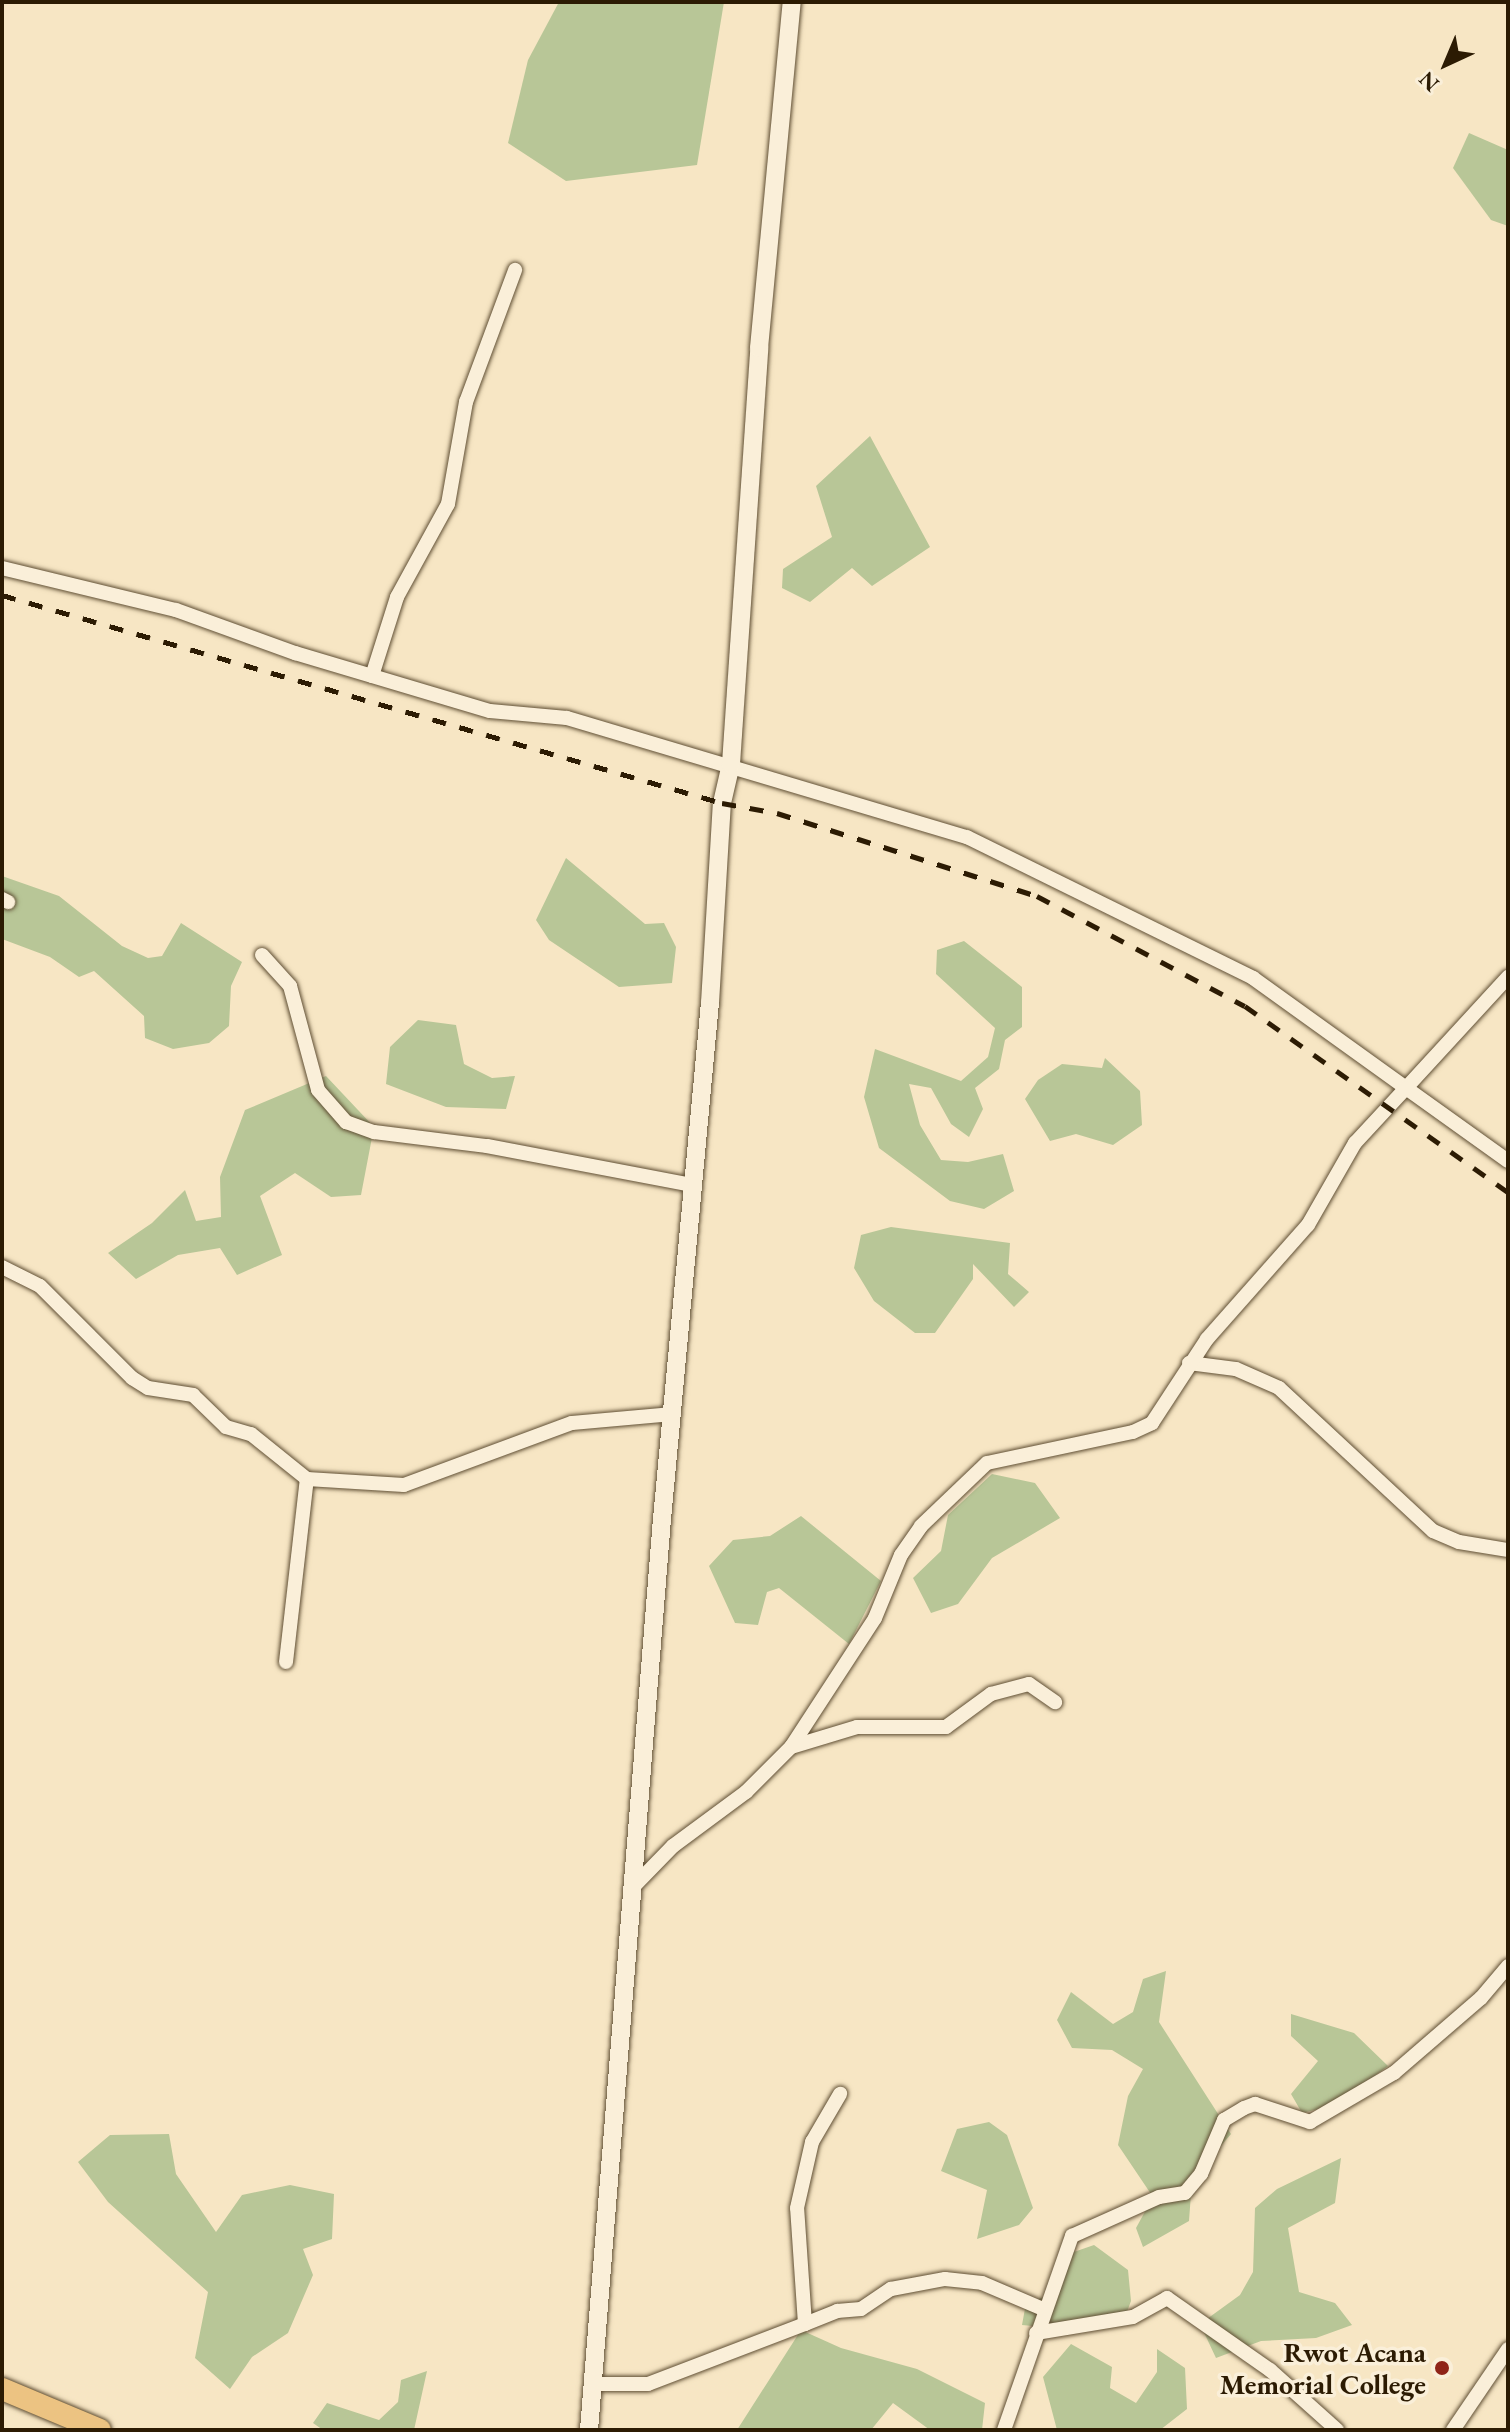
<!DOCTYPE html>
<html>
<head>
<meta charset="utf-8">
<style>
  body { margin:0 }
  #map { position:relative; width:1510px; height:2432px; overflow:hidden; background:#f7e6c4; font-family:"EB Garamond",serif }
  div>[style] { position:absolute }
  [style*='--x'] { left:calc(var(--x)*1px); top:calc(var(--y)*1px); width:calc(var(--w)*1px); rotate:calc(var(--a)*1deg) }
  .green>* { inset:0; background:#b8c697 }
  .roads { filter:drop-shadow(0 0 2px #5f4e33) drop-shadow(0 0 2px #5f4e33) }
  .minor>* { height:14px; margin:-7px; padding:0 7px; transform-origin:7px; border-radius:7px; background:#faefd9 }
  .tertiary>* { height:18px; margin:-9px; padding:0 9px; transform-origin:9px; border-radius:9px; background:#faefd9 }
  .primary>* { height:22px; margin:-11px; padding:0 11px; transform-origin:11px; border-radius:11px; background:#ecc382 }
  .rail>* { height:5px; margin-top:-2.5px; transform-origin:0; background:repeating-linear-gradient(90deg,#2c1b03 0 14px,transparent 0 28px) }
  .dots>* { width:22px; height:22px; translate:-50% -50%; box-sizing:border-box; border:4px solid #faefd9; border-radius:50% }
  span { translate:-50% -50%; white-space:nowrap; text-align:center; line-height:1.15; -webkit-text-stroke:7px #faefd9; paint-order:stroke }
  .poi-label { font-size:28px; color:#2c1b03; font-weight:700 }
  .right { translate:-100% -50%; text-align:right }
  .frame { position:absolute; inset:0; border:4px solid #2c1b03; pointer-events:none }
  .north { position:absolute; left:1406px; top:24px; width:80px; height:80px; -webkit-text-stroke:6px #faefd9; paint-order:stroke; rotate:224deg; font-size:22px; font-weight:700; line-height:32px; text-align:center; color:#2c1b03 }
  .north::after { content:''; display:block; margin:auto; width:28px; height:36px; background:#2c1b03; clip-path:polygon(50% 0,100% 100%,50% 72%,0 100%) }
</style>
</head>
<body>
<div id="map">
  <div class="green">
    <i style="clip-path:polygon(559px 2px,724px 2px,697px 165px,566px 181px,508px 143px,528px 60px)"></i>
    <i style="clip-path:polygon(1469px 133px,1508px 150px,1508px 226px,1491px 220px,1453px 168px)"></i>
    <i style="clip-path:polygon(870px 436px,930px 547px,872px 586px,852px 568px,810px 602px,782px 588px,783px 569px,832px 537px,816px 486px)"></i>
    <i style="clip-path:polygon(566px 858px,645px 924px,664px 923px,676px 947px,672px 983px,619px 987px,549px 940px,536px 920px)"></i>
    <i style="clip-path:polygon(2px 876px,59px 896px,122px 946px,148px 958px,162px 956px,181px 923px,242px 962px,231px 986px,229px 1026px,209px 1043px,173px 1049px,145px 1038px,144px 1016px,94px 971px,79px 977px,50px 957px,2px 939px)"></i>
    <i style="clip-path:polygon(964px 941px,1022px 987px,1022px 1027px,1005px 1040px,999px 1069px,975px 1088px,983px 1109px,969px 1137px,951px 1124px,931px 1088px,909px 1084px,920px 1125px,941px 1160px,968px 1162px,1003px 1154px,1014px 1191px,984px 1209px,950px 1201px,879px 1148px,864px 1097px,875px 1049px,961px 1081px,988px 1057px,995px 1028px,936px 974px,937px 950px)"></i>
    <i style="clip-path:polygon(418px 1020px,456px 1025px,464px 1064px,492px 1078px,515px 1076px,506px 1109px,446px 1107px,386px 1084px,390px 1047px)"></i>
    <i style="clip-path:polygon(1105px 1058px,1140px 1091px,1142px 1125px,1113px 1145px,1076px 1134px,1050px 1141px,1025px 1099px,1038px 1080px,1062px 1064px,1102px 1068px)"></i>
    <i style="clip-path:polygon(326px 1076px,374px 1127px,361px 1195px,331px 1197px,295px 1173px,260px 1196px,282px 1255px,237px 1275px,220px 1248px,178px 1255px,136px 1279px,108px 1253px,152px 1223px,185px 1190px,196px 1221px,221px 1217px,220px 1177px,245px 1110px)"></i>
    <i style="clip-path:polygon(891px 1227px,1010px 1243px,1008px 1274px,1029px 1292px,1014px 1307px,973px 1264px,973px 1279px,935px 1333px,915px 1333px,874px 1301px,854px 1268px,861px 1235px)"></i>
    <i style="clip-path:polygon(992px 1474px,1035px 1483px,1060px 1518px,992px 1558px,958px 1604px,931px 1613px,913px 1578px,941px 1551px,948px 1515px)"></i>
    <i style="clip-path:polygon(801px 1516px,881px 1581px,849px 1644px,779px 1588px,767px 1592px,758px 1625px,735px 1623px,709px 1566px,733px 1540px,770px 1536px)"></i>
    <i style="clip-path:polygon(1166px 1971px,1159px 2022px,1231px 2134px,1192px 2180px,1189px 2221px,1143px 2247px,1136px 2228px,1153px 2197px,1118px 2145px,1128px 2096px,1143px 2069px,1112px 2050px,1072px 2048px,1057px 2020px,1071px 1992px,1113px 2024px,1133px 2012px,1143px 1979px)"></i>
    <i style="clip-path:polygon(1291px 2014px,1354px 2033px,1388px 2066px,1335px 2105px,1302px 2113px,1291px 2094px,1318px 2061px,1291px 2036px)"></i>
    <i style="clip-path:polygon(989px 2122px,1007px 2135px,1033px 2208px,1019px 2225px,977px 2239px,987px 2190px,941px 2171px,957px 2129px)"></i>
    <i style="clip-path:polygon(169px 2134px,176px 2174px,216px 2232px,242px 2195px,290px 2185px,334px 2194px,332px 2239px,303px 2249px,313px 2275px,288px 2333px,252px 2357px,230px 2389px,195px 2358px,208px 2292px,108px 2202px,78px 2162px,110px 2135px)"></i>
    <i style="clip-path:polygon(1341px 2158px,1335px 2203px,1288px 2228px,1299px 2292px,1335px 2303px,1352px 2325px,1316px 2338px,1261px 2341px,1216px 2358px,1200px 2324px,1240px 2295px,1253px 2272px,1255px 2208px,1277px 2189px)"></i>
    <i style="clip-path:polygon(1094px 2245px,1128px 2270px,1131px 2301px,1124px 2320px,1064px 2329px,1022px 2325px,1026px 2303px,1056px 2293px,1071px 2253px)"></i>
    <i style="clip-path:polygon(801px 2330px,841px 2348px,917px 2369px,985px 2403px,982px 2430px,930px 2430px,893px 2403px,871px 2430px,737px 2430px)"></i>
    <i style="clip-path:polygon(1071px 2344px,1112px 2367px,1110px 2388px,1136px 2403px,1157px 2372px,1157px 2349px,1185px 2368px,1187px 2409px,1160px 2430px,1057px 2430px,1043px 2377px)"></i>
    <i style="clip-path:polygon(427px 2371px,414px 2430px,323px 2430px,313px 2423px,327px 2403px,379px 2420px,398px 2402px,401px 2380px)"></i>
  </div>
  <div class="roads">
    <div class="minor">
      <i style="--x:2;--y:568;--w:179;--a:13.6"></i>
      <i style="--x:176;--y:610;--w:127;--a:19.9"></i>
      <i style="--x:295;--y:653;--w:203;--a:16.6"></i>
      <i style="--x:490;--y:711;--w:77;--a:5.2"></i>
      <i style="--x:567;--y:718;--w:417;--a:16.6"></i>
      <i style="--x:967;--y:837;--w:319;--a:26.2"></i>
      <i style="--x:1253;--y:978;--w:188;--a:35.7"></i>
      <i style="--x:1406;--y:1088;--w:151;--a:-47.4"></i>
      <i style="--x:372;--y:676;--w:83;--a:-72.4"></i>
      <i style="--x:397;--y:597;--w:106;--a:-61.3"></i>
      <i style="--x:448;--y:504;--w:104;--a:-80"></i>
      <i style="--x:466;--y:402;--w:141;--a:-69.6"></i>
      <i style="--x:2;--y:899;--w:7;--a:27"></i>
      <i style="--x:262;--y:955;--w:42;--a:47.9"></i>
      <i style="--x:290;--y:986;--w:108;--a:74.9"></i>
      <i style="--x:318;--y:1090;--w:43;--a:48.8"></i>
      <i style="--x:346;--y:1122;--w:30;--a:20"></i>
      <i style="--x:374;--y:1132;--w:114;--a:7.1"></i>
      <i style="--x:487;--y:1146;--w:208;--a:10.8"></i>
      <i style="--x:2;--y:1267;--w:42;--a:26.6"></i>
      <i style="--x:40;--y:1286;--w:130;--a:45"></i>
      <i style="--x:132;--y:1378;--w:19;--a:32"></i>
      <i style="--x:148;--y:1388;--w:46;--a:8.8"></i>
      <i style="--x:193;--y:1395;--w:46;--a:44.1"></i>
      <i style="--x:226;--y:1427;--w:26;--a:16"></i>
      <i style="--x:251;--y:1434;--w:72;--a:38.8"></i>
      <i style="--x:307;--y:1479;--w:97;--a:3.5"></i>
      <i style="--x:404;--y:1485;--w:179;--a:-20.3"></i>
      <i style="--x:572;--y:1423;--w:101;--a:-5.1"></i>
      <i style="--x:1189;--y:1363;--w:47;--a:7.3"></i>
      <i style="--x:1236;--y:1369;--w:47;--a:23.8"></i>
      <i style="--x:1279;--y:1388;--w:210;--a:42.9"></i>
      <i style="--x:1433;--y:1531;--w:28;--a:23"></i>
      <i style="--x:1459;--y:1542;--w:50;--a:9.3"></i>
      <i style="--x:286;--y:1662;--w:184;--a:-83.5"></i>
      <i style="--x:791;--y:1747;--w:154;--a:-56.9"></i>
      <i style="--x:875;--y:1618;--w:68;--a:-67.6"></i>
      <i style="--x:901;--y:1555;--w:35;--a:-55"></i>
      <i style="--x:921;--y:1526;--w:91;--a:-43.7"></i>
      <i style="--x:987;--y:1463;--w:149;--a:-12"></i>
      <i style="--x:1133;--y:1432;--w:21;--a:-25"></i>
      <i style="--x:1152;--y:1423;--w:100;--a:-56.8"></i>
      <i style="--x:1207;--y:1339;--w:152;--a:-48.5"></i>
      <i style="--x:1308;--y:1225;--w:95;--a:-60.2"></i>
      <i style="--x:1355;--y:1143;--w:75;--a:-47.2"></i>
      <i style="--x:1406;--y:1088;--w:125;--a:35.6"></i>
      <i style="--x:636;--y:1884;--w:53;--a:-45.8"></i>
      <i style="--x:673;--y:1846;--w:91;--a:-36.5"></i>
      <i style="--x:746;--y:1792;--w:64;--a:-45"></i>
      <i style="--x:791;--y:1747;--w:69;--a:-16.9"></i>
      <i style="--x:857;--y:1727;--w:89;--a:0"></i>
      <i style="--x:946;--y:1727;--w:56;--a:-36.3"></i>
      <i style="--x:991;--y:1694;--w:39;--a:-15"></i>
      <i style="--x:1029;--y:1684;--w:32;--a:35"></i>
      <i style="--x:805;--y:2324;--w:35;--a:-22"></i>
      <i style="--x:837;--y:2311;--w:24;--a:-5"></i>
      <i style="--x:861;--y:2309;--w:36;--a:-34"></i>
      <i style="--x:891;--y:2289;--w:55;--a:-10.5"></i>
      <i style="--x:945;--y:2279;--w:37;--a:6"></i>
      <i style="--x:982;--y:2283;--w:66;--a:23.1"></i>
      <i style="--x:1036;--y:2333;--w:98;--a:-9.4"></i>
      <i style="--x:1133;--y:2317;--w:39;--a:-29"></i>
      <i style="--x:1167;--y:2298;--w:126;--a:35"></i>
      <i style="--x:1270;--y:2370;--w:90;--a:41.8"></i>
      <i style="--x:596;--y:2384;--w:52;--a:0"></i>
      <i style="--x:648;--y:2384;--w:168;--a:-20.9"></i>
      <i style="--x:805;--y:2324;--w:116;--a:-93.9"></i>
      <i style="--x:797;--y:2208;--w:68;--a:-77.2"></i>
      <i style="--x:812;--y:2142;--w:56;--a:-59.7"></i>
      <i style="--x:1004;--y:2430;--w:206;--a:-70.7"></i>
      <i style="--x:1072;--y:2236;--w:95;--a:-24.1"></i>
      <i style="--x:1159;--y:2197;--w:26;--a:-9"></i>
      <i style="--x:1185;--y:2193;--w:25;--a:-50"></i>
      <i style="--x:1201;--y:2174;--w:59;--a:-66.9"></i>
      <i style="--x:1224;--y:2120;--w:23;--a:-31"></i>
      <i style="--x:1244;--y:2108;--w:12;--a:-20"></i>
      <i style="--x:1255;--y:2104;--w:58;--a:18.1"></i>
      <i style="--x:1310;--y:2122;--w:97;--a:-30.3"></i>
      <i style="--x:1394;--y:2073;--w:115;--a:-40.8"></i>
      <i style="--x:1481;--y:1998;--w:42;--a:-49.8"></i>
      <i style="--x:1453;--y:2430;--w:98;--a:-55.8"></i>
    </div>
    <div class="tertiary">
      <i style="--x:589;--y:2430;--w:914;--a:-85.42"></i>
      <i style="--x:662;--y:1519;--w:518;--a:-84.69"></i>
      <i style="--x:710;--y:1003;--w:200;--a:-86.6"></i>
      <i style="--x:722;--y:803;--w:40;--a:-77"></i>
      <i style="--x:731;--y:764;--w:417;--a:-86.1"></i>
      <i style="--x:759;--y:348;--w:348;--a:-84.6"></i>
    </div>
    <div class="primary">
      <i style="--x:2;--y:2389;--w:106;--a:22.7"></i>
    </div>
  </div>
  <div class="rail">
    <i style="--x:2;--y:595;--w:749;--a:16.11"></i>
    <i style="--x:722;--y:803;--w:56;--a:10.3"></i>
    <i style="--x:777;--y:813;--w:273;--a:17.7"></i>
    <i style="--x:1037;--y:896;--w:235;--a:27.9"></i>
    <i style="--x:1245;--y:1006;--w:322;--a:35.3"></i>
  </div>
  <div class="dots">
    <i style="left:1442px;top:2368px;background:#8f2418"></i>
  </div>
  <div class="poi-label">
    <span class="right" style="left:1426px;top:2368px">Rwot Acana<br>Memorial College</span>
  </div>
  <div class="frame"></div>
  <div class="north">N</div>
</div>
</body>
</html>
